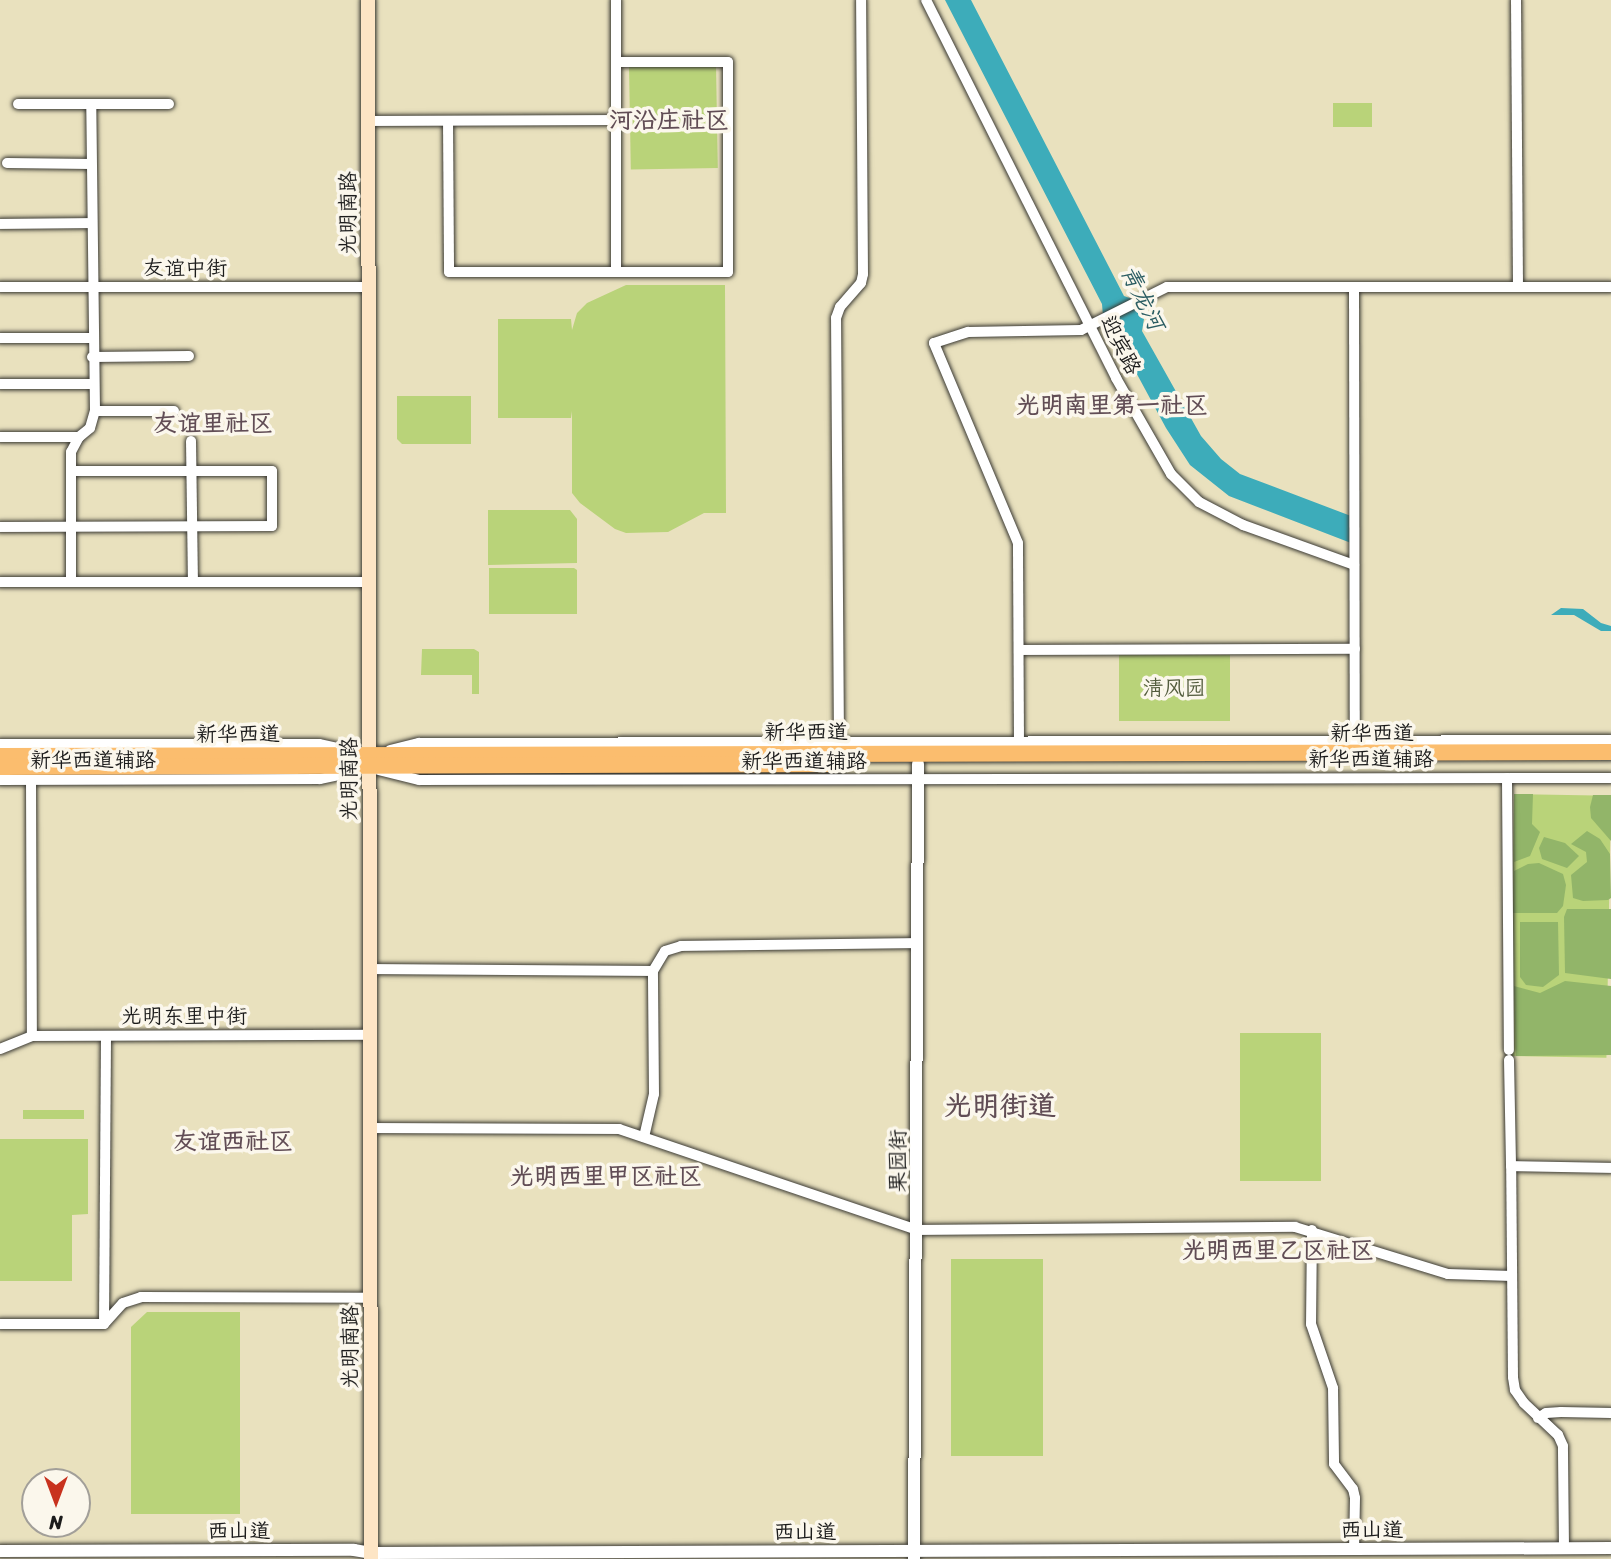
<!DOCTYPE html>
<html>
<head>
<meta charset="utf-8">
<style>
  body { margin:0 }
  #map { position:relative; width:1611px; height:1559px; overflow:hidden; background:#e9e1be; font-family:Sriracha,"LXGW WenKai TC",sans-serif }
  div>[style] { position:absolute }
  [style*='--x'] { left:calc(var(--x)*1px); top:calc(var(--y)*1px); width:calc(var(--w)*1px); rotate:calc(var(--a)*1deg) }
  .green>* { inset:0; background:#b9d379; transform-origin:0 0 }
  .forest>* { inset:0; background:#92b569 }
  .water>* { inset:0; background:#3dacba }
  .roads { filter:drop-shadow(0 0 2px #3b3a34) drop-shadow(0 0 2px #3b3a34) }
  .minor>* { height:10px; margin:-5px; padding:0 5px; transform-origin:5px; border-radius:5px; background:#fff }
  .tertiary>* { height:12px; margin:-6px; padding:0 6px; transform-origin:6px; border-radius:6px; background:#fff }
  .secondary>* { height:14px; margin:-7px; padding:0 7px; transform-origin:7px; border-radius:7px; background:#fde5c5 }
  .primary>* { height:16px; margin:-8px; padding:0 8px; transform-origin:8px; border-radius:8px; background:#fbbd6e }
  span { translate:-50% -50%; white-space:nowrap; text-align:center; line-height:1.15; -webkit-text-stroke:7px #fbf7ec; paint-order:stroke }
  .street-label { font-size:21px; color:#1c1c1c }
  .park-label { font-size:21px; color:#535c3d }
  .water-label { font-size:23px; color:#2b5d63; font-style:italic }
  .quarter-label { font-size:24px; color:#614d55; font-weight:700 }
  .district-label { font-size:28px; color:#614d55; font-weight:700 }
  .north { position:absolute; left:21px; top:1468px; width:70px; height:70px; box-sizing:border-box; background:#fbf7ec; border:2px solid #a29f99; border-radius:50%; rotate:180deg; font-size:19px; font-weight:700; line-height:28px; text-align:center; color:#1c1c1c }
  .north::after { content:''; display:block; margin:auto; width:24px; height:32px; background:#c8321e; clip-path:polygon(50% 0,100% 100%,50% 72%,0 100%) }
</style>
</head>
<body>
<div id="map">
  <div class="green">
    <i style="left:716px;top:65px;width:103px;height:87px;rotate:89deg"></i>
    <i style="left:1372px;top:103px;width:24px;height:39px;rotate:90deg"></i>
    <i style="clip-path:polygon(626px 285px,725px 285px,726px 513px,704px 513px,668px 532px,626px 533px,615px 529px,580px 503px,572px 493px,572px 411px,571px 418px,498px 418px,498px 319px,571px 319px,572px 330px,577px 313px,587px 303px)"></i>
    <i style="clip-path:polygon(397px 396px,471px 396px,471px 444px,402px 444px,397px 439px)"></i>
    <i style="clip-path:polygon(488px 510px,570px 510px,577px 519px,577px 563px,488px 565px)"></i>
    <i style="clip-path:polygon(489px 568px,574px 568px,577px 570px,577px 614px,489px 614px)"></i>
    <i style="clip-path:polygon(422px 649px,474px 649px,479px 652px,479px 694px,472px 694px,472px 675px,421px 675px)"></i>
    <i style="left:1119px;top:655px;width:111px;height:66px"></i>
    <i style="left:1514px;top:794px;width:97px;height:262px;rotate:1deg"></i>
    <i style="left:1240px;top:1033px;width:81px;height:148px"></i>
    <i style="left:23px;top:1110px;width:61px;height:9px"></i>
    <i style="clip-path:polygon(0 1139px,88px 1139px,88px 1214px,72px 1215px,72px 1281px,0 1281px)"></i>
    <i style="left:951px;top:1259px;width:92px;height:197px"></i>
    <i style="clip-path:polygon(147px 1312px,240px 1312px,240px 1514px,131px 1514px,131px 1327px)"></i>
  </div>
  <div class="forest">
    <i style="clip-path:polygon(1514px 794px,1533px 794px,1532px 824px,1540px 832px,1530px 856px,1514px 862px)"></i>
    <i style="clip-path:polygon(1593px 795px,1611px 795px,1611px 841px,1591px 818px,1590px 807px)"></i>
    <i style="clip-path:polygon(1587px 831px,1600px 839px,1610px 854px,1611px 898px,1608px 900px,1583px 901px,1573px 898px,1571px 875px,1587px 862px,1586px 852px,1571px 844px)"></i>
    <i style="clip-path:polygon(1544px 837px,1565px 843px,1579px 856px,1567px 868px,1542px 859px,1539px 848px)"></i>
    <i style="clip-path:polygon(1539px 863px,1563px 874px,1566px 885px,1563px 906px,1557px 913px,1513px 913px,1514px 871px,1528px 864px)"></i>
    <i style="clip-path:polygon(1567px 909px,1611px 909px,1611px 979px,1565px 973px,1564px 917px)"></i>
    <i style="clip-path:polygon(1520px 922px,1558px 922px,1559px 975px,1543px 987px,1526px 985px,1520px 977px)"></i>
    <i style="clip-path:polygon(1565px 981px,1611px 986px,1611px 1055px,1516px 1056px,1514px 986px,1540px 993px)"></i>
  </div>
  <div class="water">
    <i style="clip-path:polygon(945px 0,971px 0,1124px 296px,1135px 300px,1144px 319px,1142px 331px,1201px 436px,1221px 459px,1240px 474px,1351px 516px,1351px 543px,1229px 496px,1190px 465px,1166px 428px,1118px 339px,1110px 332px,1103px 316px,1102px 304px)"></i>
    <i style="clip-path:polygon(1561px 608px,1583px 609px,1601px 623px,1611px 626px,1611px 631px,1601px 631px,1574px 615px,1551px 615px)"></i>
  </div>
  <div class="roads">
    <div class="minor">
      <i style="--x:926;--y:0;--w:423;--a:63.3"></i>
      <i style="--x:1116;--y:378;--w:111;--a:60.2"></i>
      <i style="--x:1171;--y:474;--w:40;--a:45"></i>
      <i style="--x:1199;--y:502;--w:50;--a:27.6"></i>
      <i style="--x:1243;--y:525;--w:118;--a:19.8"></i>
      <i style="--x:1516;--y:0;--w:287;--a:89.6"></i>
      <i style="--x:18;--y:104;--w:151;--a:0"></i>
      <i style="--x:369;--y:121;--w:247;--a:-0.2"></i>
      <i style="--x:448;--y:121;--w:151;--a:89.6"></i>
      <i style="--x:449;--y:272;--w:279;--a:0"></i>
      <i style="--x:728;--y:272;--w:210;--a:-90"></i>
      <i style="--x:728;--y:62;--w:112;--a:180"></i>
      <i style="--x:7;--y:163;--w:84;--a:0.7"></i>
      <i style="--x:0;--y:224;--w:92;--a:-0.6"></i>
      <i style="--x:616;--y:272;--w:272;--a:-90"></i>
      <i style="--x:0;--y:287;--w:369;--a:0"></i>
      <i style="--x:1354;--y:288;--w:453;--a:89.9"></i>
      <i style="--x:0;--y:338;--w:92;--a:0"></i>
      <i style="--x:92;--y:357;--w:97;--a:-0.6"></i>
      <i style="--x:0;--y:384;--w:92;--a:0"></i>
      <i style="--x:95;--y:411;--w:79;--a:0"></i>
      <i style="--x:0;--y:437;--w:79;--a:0"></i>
      <i style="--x:191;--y:441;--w:141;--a:89.2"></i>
      <i style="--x:0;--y:527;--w:272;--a:-0.2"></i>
      <i style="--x:272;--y:526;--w:55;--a:-90"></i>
      <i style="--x:272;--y:471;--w:201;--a:180"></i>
      <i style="--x:0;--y:582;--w:370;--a:0"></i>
      <i style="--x:71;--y:582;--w:130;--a:-90"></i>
      <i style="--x:71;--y:452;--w:17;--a:-62"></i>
      <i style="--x:79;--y:437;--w:14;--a:-39"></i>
      <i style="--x:90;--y:428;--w:18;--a:-74"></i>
      <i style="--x:95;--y:411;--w:307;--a:-90.7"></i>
      <i style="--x:1019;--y:650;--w:336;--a:-0.2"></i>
      <i style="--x:1019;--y:741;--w:198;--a:-90.3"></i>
      <i style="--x:1018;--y:543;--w:217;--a:-112.8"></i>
      <i style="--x:934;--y:343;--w:36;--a:-18"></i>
      <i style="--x:968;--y:332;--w:113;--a:-1"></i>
      <i style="--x:1081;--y:330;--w:96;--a:-26.6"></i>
      <i style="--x:1167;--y:287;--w:444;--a:0"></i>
      <i style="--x:839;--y:742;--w:424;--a:-90.4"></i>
      <i style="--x:836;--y:318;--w:12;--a:-70"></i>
      <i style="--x:840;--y:307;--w:32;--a:-49"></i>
      <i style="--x:861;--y:283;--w:9;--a:-77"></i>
      <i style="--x:863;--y:274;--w:274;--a:-90.4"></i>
      <i style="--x:0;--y:744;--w:319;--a:0"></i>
      <i style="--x:319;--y:744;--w:29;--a:12"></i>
      <i style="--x:390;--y:750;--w:30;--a:-14"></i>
      <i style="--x:419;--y:743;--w:1192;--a:-0.14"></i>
      <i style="--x:379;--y:770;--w:41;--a:14"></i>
      <i style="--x:419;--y:780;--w:1192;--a:-0.1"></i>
      <i style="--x:1507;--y:778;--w:272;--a:89.6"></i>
      <i style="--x:0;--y:780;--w:320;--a:-0.2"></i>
      <i style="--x:320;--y:779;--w:38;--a:-12"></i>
      <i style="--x:31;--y:780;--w:256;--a:89.8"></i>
      <i style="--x:370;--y:969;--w:283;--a:0.4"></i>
      <i style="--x:0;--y:1049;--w:35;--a:-22"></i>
      <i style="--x:32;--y:1036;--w:338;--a:-0.2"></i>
      <i style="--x:1509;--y:1060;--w:106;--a:88.9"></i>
      <i style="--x:371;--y:1128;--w:248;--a:0.2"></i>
      <i style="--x:619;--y:1129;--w:315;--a:18.7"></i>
      <i style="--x:917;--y:1230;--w:378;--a:-0.5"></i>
      <i style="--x:1295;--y:1227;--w:160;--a:17.1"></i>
      <i style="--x:1448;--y:1274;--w:64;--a:1.8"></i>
      <i style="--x:644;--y:1137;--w:44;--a:-76.9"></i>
      <i style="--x:654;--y:1094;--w:123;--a:-90.5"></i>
      <i style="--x:653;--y:971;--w:23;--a:-59"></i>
      <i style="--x:665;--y:951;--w:17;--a:-17"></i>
      <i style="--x:681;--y:946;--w:236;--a:-0.7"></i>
      <i style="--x:1312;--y:1230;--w:94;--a:90.6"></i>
      <i style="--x:1311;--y:1324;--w:68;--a:71"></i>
      <i style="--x:1333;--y:1388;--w:76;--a:89.2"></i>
      <i style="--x:1334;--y:1464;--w:31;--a:53"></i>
      <i style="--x:1353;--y:1489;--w:9;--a:77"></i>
      <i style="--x:1355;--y:1498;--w:51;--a:91.1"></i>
      <i style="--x:0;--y:1324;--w:104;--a:0"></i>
      <i style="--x:104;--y:1324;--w:28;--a:-48"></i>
      <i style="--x:123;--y:1303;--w:19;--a:-18"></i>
      <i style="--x:141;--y:1297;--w:230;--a:0.2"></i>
      <i style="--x:104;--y:1324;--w:288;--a:-89.6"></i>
      <i style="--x:1538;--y:1418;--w:9;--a:-32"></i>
      <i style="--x:1546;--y:1413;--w:15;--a:-4"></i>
      <i style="--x:1561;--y:1412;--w:50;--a:1.1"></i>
      <i style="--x:1564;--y:1548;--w:102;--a:-90.6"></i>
      <i style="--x:1563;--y:1446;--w:12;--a:-114"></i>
      <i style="--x:1558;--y:1435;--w:47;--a:-136.7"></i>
      <i style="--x:1524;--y:1403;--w:16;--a:-125"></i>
      <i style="--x:1515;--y:1390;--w:13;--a:-99"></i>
      <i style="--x:1513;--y:1377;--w:211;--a:-90.5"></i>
      <i style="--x:1511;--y:1166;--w:100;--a:1.1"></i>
    </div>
    <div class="tertiary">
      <i style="--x:0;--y:1551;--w:354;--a:-0.2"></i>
      <i style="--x:354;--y:1550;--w:17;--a:10"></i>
      <i style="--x:371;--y:1553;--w:1240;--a:-0.23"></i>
      <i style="--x:914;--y:1559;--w:795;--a:-89.71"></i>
    </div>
    <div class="secondary">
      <i style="--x:368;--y:0;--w:1559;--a:89.89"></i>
    </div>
    <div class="primary">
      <i style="--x:0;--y:756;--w:1611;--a:-0.14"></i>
      <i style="--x:0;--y:767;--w:839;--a:-0.2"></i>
    </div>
  </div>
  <div class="street-label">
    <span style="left:348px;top:213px;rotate:-90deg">光明南路</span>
    <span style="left:185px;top:268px">友谊中街</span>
    <span style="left:1121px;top:345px;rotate:63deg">迎宾路</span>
    <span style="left:806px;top:732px">新华西道</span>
    <span style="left:1372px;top:733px">新华西道</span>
    <span style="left:238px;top:734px">新华西道</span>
    <span style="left:1371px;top:759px">新华西道辅路</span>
    <span style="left:93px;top:760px">新华西道辅路</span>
    <span style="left:804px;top:761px">新华西道辅路</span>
    <span style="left:349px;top:779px;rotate:-90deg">光明南路</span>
    <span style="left:184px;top:1016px">光明东里中街</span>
    <span style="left:898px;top:1161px;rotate:-90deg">果园街</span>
    <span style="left:350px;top:1347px;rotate:-90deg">光明南路</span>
    <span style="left:1372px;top:1530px">西山道</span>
    <span style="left:239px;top:1531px">西山道</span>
    <span style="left:805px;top:1532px">西山道</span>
  </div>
  <div class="park-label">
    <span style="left:1174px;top:688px">清风园</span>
  </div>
  <div class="water-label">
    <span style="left:1142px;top:298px;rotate:64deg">青龙河</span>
  </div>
  <div class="quarter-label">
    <span style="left:669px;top:121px">河沿庄社区</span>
    <span style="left:1112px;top:406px">光明南里第一社区</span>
    <span style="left:213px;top:424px">友谊里社区</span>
    <span style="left:233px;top:1142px">友谊西社区</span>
    <span style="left:606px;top:1177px">光明西里甲区社区</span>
    <span style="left:1278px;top:1251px">光明西里乙区社区</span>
  </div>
  <div class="district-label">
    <span style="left:1000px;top:1106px">光明街道</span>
  </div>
  <div class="north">N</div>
</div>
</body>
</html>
